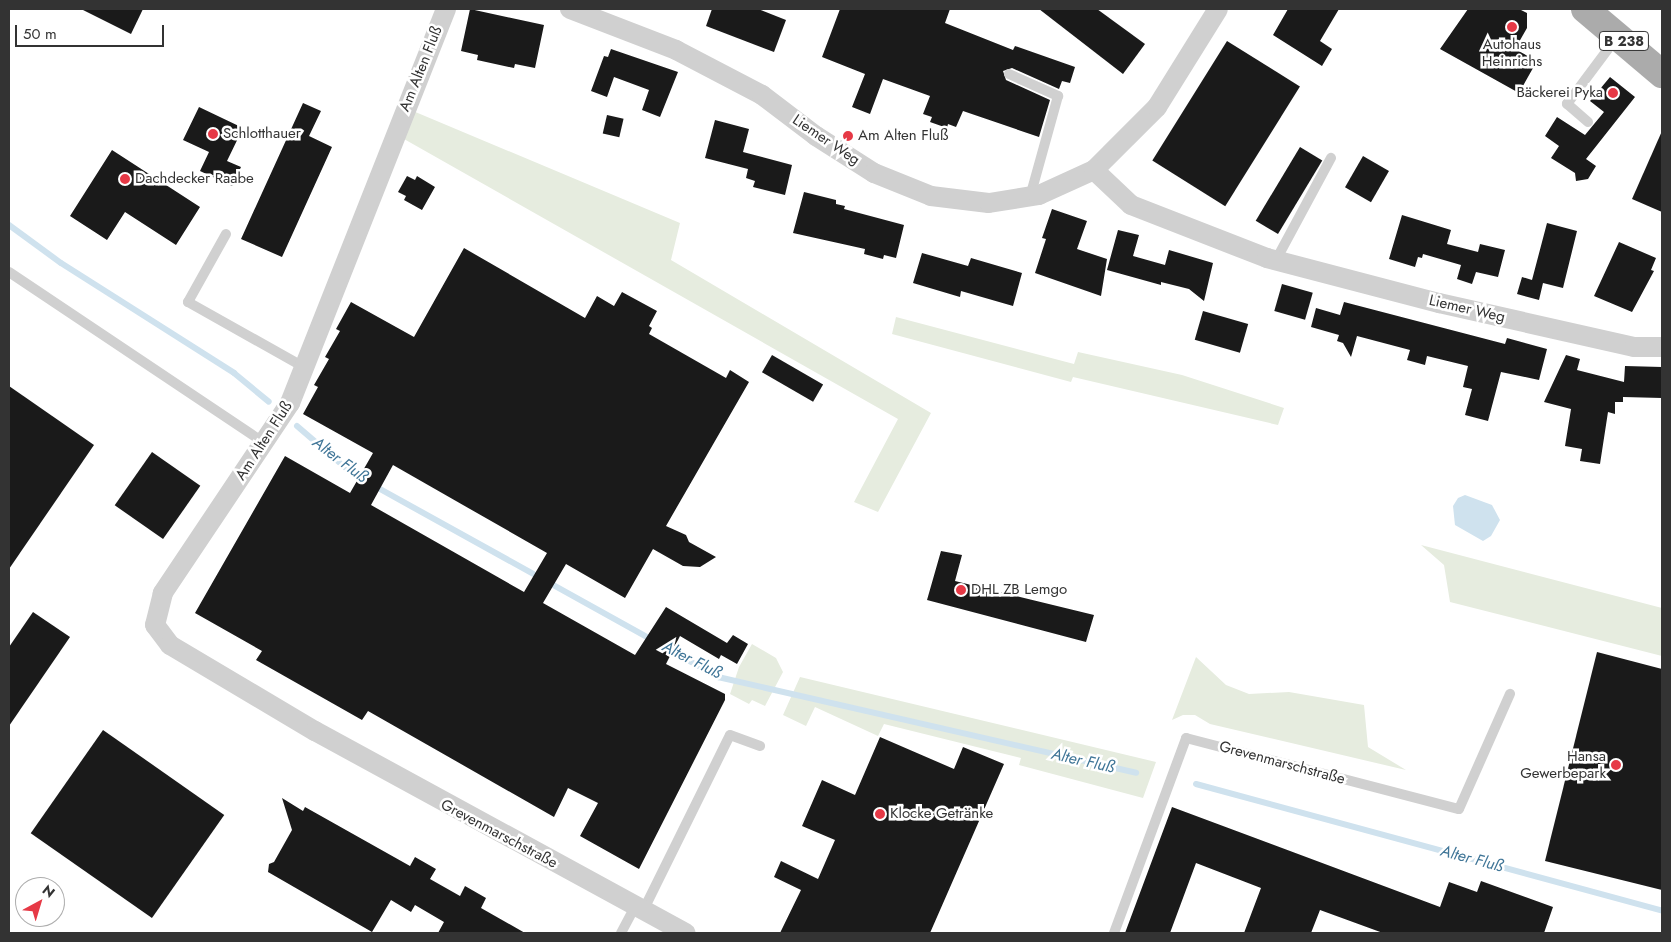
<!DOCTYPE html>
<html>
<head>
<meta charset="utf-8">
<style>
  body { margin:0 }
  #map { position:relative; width:1671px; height:942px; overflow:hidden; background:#fff; font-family:Jost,sans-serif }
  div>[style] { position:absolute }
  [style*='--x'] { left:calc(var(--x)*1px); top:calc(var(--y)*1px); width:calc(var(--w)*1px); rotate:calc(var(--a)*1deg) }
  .green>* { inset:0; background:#e6ecdf }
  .water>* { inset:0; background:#cfe2ee }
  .stream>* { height:6px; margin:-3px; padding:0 3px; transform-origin:3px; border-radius:3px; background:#cfe2ee }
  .building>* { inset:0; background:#1a1a1a; transform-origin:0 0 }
  .lane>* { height:10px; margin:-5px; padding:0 5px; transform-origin:5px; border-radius:5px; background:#d0d0d0 }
  .street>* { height:20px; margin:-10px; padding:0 10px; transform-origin:10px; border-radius:10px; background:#d0d0d0 }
  .primary>* { height:28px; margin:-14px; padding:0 14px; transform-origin:14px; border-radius:14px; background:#ababab }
  .dots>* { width:14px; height:14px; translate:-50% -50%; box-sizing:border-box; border:2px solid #fff; border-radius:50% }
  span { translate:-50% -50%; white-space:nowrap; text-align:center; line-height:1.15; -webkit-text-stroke:5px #fff; paint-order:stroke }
  .shield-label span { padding:1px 4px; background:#fff; border:1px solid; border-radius:4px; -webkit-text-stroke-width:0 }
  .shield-label { font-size:14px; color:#333; font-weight:700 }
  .poi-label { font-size:15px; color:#333 }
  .right { translate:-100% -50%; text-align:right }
  .left { translate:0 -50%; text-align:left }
  .street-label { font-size:15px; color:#333 }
  .water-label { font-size:16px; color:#3f7597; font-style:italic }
  .frame { position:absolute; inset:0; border:10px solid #333; pointer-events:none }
  .north { position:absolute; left:15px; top:877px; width:50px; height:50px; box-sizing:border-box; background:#fff; border:1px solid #adadad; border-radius:50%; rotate:39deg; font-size:14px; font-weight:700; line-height:20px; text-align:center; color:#333 }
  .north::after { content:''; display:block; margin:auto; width:18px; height:22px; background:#e63946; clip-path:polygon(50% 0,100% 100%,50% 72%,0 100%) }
  .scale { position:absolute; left:15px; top:25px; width:149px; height:22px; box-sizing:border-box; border:2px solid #333; border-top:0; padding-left:6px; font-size:15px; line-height:18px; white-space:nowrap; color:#333; -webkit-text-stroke:4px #fff; paint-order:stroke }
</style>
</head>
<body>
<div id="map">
  <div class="green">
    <i style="clip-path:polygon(413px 111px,680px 223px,671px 260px,931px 413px,878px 512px,854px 502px,898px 419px,404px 139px)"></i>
    <i style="clip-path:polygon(896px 317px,1074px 364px,1078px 352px,1182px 375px,1284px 408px,1278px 425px,1073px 377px,1071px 382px,892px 334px)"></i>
    <i style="clip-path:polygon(1421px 545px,1662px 608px,1662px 656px,1450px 602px,1444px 565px)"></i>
    <i style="clip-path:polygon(752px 644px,776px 658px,783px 672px,765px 706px,752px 700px,749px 704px,730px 694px,739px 667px)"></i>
    <i style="clip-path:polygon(1196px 657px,1226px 685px,1249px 694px,1289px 692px,1364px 705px,1368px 747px,1406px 770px,1210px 724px,1195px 715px,1183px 715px,1172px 720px)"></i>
    <i style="clip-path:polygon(800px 677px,1156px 762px,1143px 798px,1019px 765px,1021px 758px,884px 724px,878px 736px,815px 707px,806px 726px,783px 715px)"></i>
  </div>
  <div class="water">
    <i style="clip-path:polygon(1465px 495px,1492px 505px,1500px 520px,1491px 536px,1483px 541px,1455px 525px,1453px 506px,1458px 498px)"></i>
  </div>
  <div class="stream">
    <i style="--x:9;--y:225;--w:64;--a:36.2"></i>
    <i style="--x:61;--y:263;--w:205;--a:32.4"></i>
    <i style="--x:234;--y:373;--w:45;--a:39.6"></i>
    <i style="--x:297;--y:426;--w:74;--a:40.6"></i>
    <i style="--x:353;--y:474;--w:343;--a:29"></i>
    <i style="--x:666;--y:648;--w:60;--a:29.1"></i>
    <i style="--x:718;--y:677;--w:429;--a:12.9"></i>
    <i style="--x:1196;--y:784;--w:483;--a:15.2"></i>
  </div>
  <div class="building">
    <i style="clip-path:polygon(81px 9px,143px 9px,131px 34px)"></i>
    <i style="clip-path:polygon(470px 9px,544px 25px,535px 68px,515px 64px,514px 68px,477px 60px,478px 55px,461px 51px)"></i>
    <i style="clip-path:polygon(712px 9px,758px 9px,786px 20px,774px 52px,706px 26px)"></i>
    <i style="clip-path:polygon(840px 9px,950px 9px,945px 23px,1013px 50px,1015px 46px,1075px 67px,1070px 83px,1062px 81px,1059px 89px,1012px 68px,1003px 71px,1006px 80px,1050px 100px,1039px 137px,963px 111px,956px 127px,948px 124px,947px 128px,930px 122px,932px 117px,923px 114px,930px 96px,883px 79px,870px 114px,852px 107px,865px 74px,822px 57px)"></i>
    <i style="clip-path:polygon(1039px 9px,1097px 9px,1145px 44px,1123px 74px)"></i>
    <i style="clip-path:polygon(1288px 9px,1339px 9px,1320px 41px,1332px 49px,1322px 66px,1273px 35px)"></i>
    <i style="clip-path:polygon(1468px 9px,1519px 9px,1527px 13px,1527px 28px,1515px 49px,1537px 61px,1519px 93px,1440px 49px)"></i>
    <i style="left:1227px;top:41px;width:86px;height:141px;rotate:32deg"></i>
    <i style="clip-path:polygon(611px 49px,678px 72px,660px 117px,642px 110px,649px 90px,614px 77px,607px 97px,591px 91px,604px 56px,608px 57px)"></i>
    <i style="clip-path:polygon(1610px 77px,1635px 97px,1586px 159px,1596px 166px,1588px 179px,1576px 181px,1575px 173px,1551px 158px,1559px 146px,1545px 136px,1557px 117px,1585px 135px,1604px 112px,1590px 101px)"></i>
    <i style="clip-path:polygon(303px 103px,321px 111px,309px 136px,332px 147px,282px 257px,241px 239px)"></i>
    <i style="clip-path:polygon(199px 107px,243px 128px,227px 161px,241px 167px,232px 186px,200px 171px,209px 152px,183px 140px)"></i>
    <i style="left:607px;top:115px;width:17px;height:19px;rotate:13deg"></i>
    <i style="clip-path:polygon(715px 120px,749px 129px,743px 152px,792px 165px,785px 195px,753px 187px,755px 181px,746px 178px,748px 169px,705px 158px)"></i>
    <i style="clip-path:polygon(1662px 131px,1662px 212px,1632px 199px)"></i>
    <i style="left:1300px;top:147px;width:26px;height:86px;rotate:31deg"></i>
    <i style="clip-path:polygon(112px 150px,200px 207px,176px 245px,125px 212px,107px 240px,70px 216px)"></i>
    <i style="left:1363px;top:156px;width:30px;height:36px;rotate:30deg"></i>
    <i style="clip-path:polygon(407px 176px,415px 180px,417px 176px,435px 187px,422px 210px,404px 200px,406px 196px,398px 192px)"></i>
    <i style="clip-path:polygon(804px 192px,836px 200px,836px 204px,845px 206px,844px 209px,904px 225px,896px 258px,884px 255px,883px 259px,864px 254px,865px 249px,793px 233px)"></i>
    <i style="clip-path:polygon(1052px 209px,1087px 221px,1077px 249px,1107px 259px,1101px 296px,1035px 273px,1046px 239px,1042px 238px)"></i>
    <i style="clip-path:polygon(1402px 215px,1451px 230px,1447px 244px,1478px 252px,1480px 244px,1505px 250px,1498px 277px,1476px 272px,1472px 284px,1457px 279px,1461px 265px,1423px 254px,1422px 258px,1418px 257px,1415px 267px,1389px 259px)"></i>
    <i style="clip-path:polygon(1547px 223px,1577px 231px,1563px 288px,1543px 283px,1539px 300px,1517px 294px,1522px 277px,1532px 280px)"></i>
    <i style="clip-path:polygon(1118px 230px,1139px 235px,1133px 256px,1165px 265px,1169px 250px,1213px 263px,1204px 301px,1189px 289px,1161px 282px,1161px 285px,1107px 270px)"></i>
    <i style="clip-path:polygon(1619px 242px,1656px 258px,1651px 270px,1654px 271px,1632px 312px,1594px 296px)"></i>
    <i style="clip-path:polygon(evenodd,464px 248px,585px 318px,597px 296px,614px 306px,622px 292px,657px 311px,649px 326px,652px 328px,649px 334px,726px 378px,730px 370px,749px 382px,666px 526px,686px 535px,689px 542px,716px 557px,700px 567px,683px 566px,653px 549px,625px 598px,566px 564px,543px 603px,635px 655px,666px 607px,727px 643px,733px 635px,748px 644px,737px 664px,721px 655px,719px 659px,680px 636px,666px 664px,725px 694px,725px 700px,639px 869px,580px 836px,598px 803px,568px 788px,554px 817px,368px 711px,362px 720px,256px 660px,262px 651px,195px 613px,285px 456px,350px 493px,373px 453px,303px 414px,318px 387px,314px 385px,329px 359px,325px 357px,340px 331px,336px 329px,351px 302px,414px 337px,464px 248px,393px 465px,547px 553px,524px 592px,371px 505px,393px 465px)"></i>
    <i style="clip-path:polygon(922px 253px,968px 266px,971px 258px,1022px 273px,1013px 306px,961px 291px,960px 297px,913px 283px)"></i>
    <i style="left:1282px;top:284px;width:32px;height:28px;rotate:16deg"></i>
    <i style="clip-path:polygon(1344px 302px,1505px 344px,1507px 338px,1547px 349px,1539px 380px,1501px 372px,1488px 421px,1465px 415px,1472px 389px,1463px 387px,1468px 366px,1427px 356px,1425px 365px,1407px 360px,1410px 350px,1357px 336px,1351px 357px,1343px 343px,1337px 341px,1339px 335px,1311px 327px,1316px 308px,1340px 315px)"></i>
    <i style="left:1203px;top:311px;width:47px;height:30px;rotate:16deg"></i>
    <i style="left:772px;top:355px;width:59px;height:20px;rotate:30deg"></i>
    <i style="clip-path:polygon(1566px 355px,1580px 359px,1577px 370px,1624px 382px,1625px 366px,1662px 367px,1662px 398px,1623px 397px,1623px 402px,1615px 402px,1615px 414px,1608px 412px,1600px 464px,1580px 461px,1582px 449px,1565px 446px,1571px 409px,1544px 402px)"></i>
    <i style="clip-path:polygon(9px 386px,94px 445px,9px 569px)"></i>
    <i style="left:152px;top:452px;width:59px;height:65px;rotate:35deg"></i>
    <i style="clip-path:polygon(941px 551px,962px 555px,955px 581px,1094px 615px,1086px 642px,927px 600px)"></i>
    <i style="clip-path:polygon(33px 612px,70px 637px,9px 726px,9px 647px)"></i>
    <i style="clip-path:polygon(1597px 652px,1662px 669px,1662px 890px,1545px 861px)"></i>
    <i style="left:103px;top:730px;width:148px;height:126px;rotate:35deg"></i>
    <i style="clip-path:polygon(880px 737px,954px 769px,963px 747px,1004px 764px,930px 933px,780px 933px,801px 890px,774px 877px,781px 861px,818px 879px,835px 840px,802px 826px,822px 780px,855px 795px)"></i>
    <i style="clip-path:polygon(282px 798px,303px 811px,305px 807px,410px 866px,415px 857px,436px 869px,430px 879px,460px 896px,465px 886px,486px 898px,481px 908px,525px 933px,438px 933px,444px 922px,415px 905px,411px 912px,391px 900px,372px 932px,268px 872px,269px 864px,274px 862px,292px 830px)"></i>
    <i style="clip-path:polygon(1172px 807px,1440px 907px,1449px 882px,1477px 892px,1481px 881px,1553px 907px,1544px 933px,1383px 933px,1320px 910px,1311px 933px,1244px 933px,1261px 888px,1196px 863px,1170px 933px,1125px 933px)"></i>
  </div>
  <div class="lane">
    <i style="--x:1009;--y:74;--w:54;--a:24.2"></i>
    <i style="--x:1058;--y:96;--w:105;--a:105.5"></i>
    <i style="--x:1588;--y:122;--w:28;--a:-139"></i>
    <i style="--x:1567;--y:104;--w:84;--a:-53.3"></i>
    <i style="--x:226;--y:234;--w:78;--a:119.2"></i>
    <i style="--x:188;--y:302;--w:133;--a:29.3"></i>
    <i style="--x:1276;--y:260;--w:116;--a:-61.7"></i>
    <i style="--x:9;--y:272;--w:307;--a:33.8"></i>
    <i style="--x:643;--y:911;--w:196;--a:-63.7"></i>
    <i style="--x:730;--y:735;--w:32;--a:20"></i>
    <i style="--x:621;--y:933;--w:30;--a:-62"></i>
    <i style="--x:1114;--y:933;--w:208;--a:-69.7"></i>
    <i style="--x:1186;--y:738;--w:282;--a:14.6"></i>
    <i style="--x:1459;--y:809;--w:126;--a:-66.1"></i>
  </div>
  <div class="street">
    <i style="--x:446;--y:9;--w:424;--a:111.6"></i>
    <i style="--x:290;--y:403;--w:229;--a:123.8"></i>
    <i style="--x:163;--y:593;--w:33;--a:104"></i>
    <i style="--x:155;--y:625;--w:25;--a:53"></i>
    <i style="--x:170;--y:645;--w:169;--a:30.7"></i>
    <i style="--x:315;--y:731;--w:422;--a:28.6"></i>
    <i style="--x:570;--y:9;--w:114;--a:21.1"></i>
    <i style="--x:676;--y:50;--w:97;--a:27.6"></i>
    <i style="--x:762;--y:95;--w:68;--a:37.2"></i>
    <i style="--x:816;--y:136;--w:69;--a:32.5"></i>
    <i style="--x:874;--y:173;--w:61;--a:22"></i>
    <i style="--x:931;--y:196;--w:58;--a:6.9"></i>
    <i style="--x:989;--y:203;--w:51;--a:-9.1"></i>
    <i style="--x:1039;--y:195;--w:60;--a:-24.4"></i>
    <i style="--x:1094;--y:170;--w:89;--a:-45"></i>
    <i style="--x:1157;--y:107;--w:115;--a:-58.1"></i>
    <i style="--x:1094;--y:170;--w:51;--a:43.4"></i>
    <i style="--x:1131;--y:205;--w:146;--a:21.3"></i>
    <i style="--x:1267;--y:258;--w:178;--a:14.7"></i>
    <i style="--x:1439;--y:303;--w:200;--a:12.7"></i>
    <i style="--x:1634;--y:347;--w:28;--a:0"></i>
  </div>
  <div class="primary">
    <i style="--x:1585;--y:9;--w:101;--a:40.2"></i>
  </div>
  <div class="dots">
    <i style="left:1512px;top:27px;background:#e63946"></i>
    <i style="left:1613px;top:93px;background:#e63946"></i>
    <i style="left:213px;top:134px;background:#e63946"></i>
    <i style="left:848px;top:136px;background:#e63946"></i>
    <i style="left:125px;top:179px;background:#e63946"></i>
    <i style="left:961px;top:590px;background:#e63946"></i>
    <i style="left:1616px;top:765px;background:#e63946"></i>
    <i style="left:880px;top:814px;background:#e63946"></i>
  </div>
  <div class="shield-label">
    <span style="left:1624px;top:41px">B 238</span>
  </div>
  <div class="poi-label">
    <span style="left:1512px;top:53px">Autohaus<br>Heinrichs</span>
    <span class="right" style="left:1603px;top:93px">Bäckerei Pyka</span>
    <span class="left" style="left:223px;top:134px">Schlotthauer</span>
    <span class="left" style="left:858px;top:136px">Am Alten Fluß</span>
    <span class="left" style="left:135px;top:179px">Dachdecker Raabe</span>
    <span class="left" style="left:971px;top:590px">DHL ZB Lemgo</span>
    <span class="right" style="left:1606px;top:765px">Hansa<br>Gewerbepark</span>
    <span class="left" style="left:890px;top:814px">Klocke Getränke</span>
  </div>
  <div class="street-label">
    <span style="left:421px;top:69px;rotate:-68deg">Am Alten Fluß</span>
    <span style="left:826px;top:140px;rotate:34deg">Liemer Weg</span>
    <span style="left:1467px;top:309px;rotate:13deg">Liemer Weg</span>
    <span style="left:264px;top:441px;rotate:-57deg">Am Alten Fluß</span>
    <span style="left:1282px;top:763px;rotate:15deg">Grevenmarschstraße</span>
    <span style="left:499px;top:834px;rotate:28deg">Grevenmarschstraße</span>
  </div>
  <div class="water-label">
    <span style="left:340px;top:460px;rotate:37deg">Alter Fluß</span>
    <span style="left:692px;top:660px;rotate:27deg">Alter Fluß</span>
    <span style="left:1083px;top:761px;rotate:13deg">Alter Fluß</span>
    <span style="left:1472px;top:859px;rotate:15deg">Alter Fluß</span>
  </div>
  <div class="frame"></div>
  <div class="north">N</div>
  <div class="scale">50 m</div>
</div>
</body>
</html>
